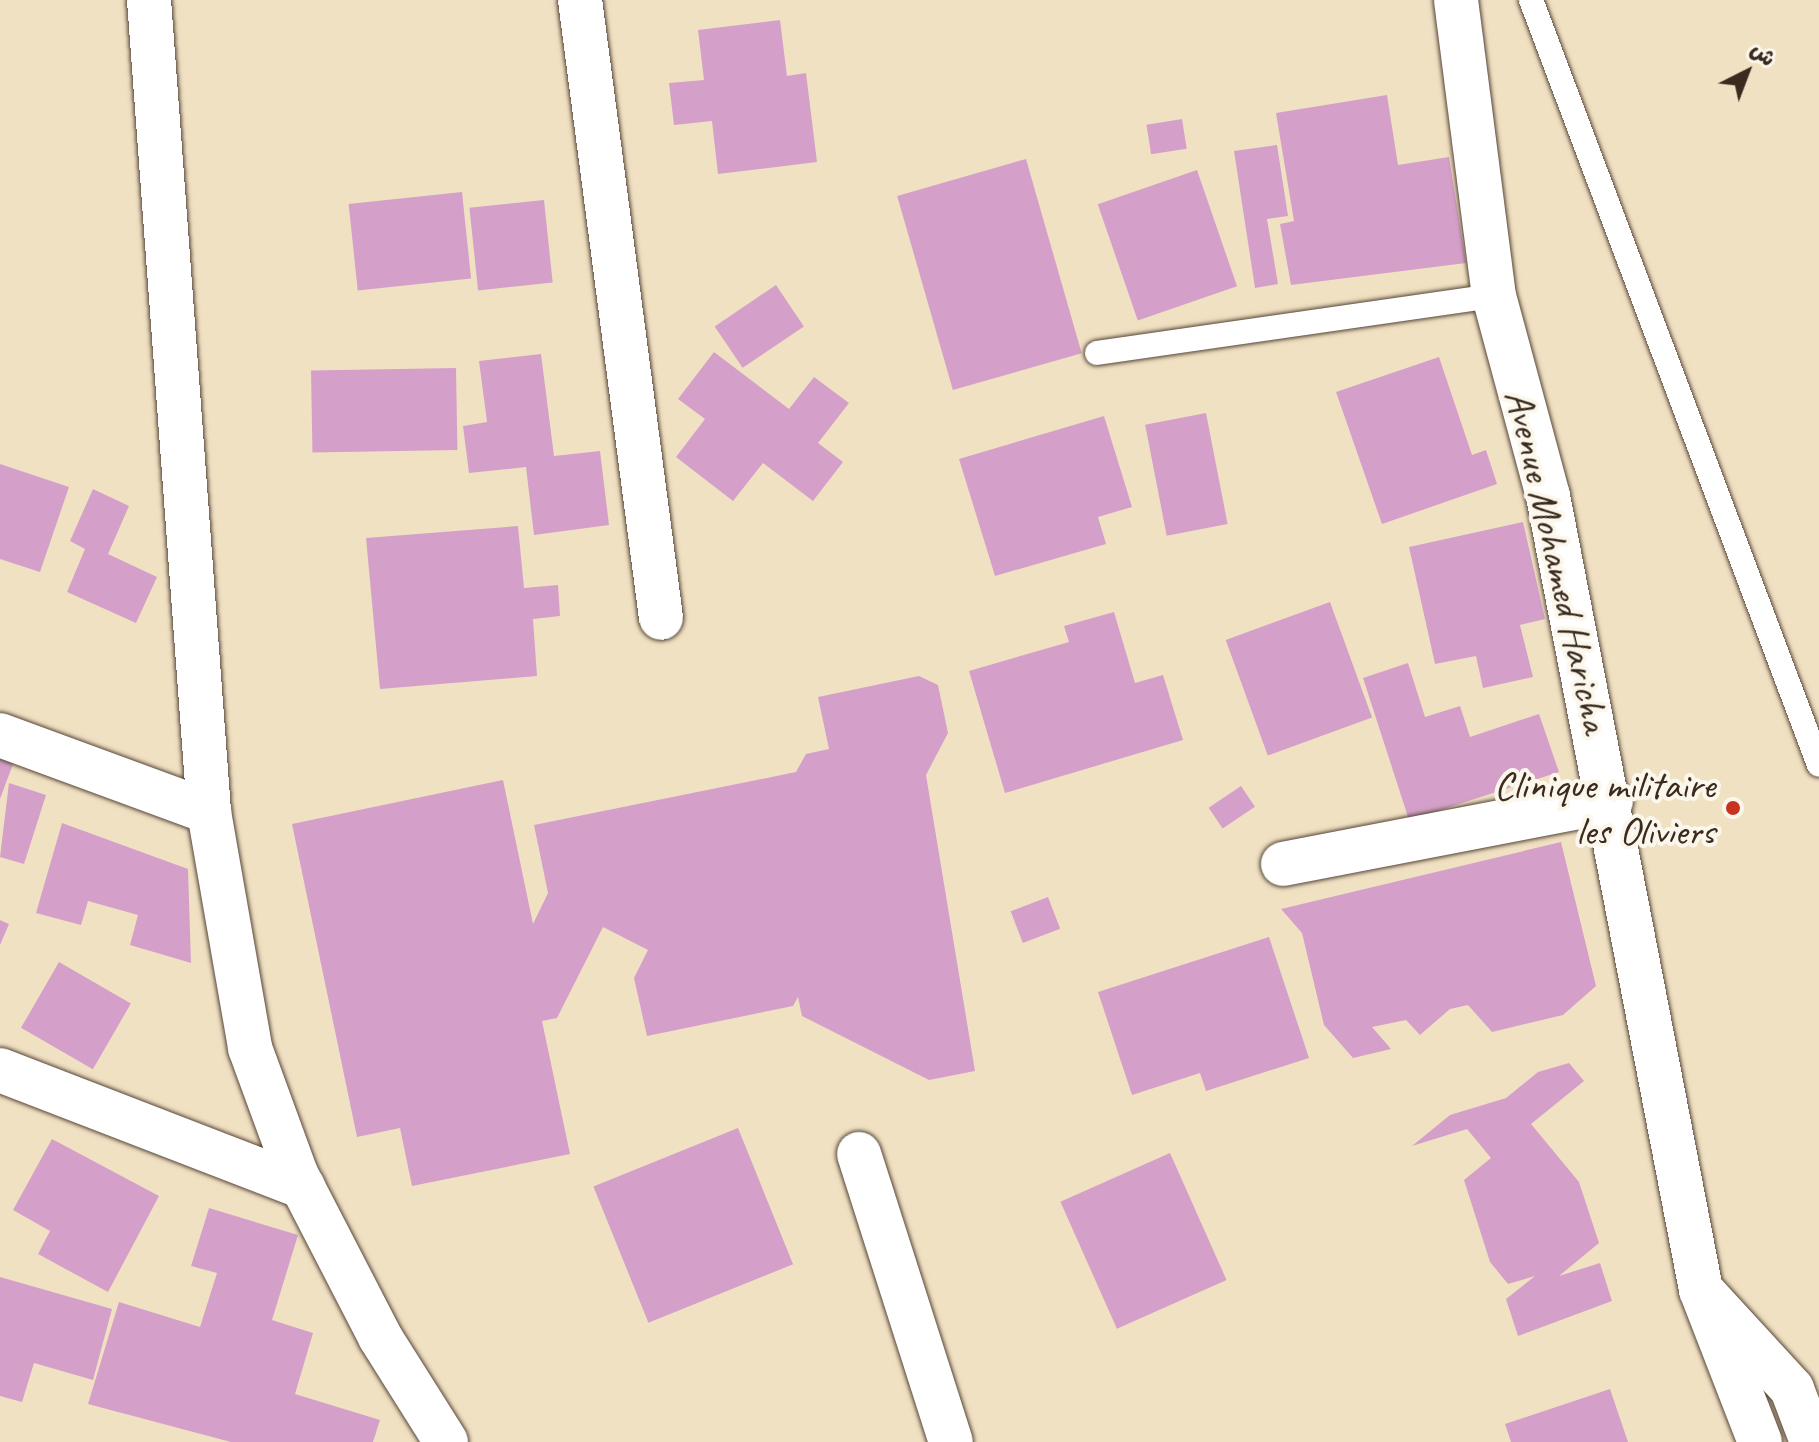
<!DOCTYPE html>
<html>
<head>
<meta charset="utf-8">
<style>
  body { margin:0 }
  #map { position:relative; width:1819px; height:1442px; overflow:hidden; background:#f1e1c3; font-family:Caveat,"Playpen Sans Arabic",sans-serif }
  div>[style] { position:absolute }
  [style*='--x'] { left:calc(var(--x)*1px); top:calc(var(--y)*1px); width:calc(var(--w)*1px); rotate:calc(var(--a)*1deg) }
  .building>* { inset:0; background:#d4a0c9; transform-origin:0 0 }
  .roads { filter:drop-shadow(0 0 2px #564537) drop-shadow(0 0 2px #564537) }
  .lane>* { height:24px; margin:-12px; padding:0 12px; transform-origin:12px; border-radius:12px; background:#fff }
  .street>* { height:44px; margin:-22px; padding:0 22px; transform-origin:22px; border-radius:22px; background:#fff }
  .secondary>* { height:44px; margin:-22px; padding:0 22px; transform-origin:22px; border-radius:22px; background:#fff }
  .dots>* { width:22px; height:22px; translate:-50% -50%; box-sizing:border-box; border:4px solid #fbf7ec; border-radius:50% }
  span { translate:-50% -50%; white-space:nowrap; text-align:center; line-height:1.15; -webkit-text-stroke:8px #fbf7ec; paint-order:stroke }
  .street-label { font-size:40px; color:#3b2a1e }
  .poi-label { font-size:40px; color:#3b2a1e }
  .right { translate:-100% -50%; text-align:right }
  .north { position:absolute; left:1707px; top:32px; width:80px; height:80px; -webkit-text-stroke:6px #fbf7ec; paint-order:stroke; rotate:42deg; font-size:22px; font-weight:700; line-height:32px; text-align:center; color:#3b2a1e }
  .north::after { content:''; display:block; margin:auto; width:28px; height:36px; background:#3b2a1e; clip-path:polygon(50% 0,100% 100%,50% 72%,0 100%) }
</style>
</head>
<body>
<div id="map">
  <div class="building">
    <i style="clip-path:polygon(780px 20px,787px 76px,806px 73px,817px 162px,718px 174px,712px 121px,674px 125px,669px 83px,704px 80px,698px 30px)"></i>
    <i style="clip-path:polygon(1387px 95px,1398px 165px,1449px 157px,1466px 263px,1291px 285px,1280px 224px,1294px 221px,1276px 113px)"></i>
    <i style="left:1182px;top:119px;width:30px;height:36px;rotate:81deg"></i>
    <i style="clip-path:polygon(1277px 145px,1288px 216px,1267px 219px,1278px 284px,1255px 288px,1234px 151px)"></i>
    <i style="left:1026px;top:159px;width:202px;height:134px;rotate:74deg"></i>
    <i style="left:1197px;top:170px;width:123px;height:105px;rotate:71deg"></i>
    <i style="left:462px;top:192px;width:87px;height:114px;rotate:84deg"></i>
    <i style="left:544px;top:200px;width:83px;height:75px;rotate:84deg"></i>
    <i style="left:776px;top:285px;width:50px;height:74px;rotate:56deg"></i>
    <i style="clip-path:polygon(714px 352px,789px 409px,814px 377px,849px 403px,818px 443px,843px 462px,813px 501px,763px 463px,733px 501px,676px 457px,705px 419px,678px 399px)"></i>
    <i style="clip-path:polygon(541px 354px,554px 456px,600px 451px,609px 525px,534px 535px,526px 467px,469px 473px,463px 426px,487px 422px,479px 361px)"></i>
    <i style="clip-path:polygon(1439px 357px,1472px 455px,1486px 450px,1497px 484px,1382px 524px,1336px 392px)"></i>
    <i style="left:456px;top:368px;width:82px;height:145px;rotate:89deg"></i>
    <i style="left:1206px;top:413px;width:113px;height:62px;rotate:79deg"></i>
    <i style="clip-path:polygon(1104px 416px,1132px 507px,1098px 517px,1106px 544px,995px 576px,959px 459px)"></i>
    <i style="clip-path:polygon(0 464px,69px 487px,40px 572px,0 559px)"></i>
    <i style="clip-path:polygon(93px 489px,129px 506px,108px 554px,157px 577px,136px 623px,67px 592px,85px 549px,70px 541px)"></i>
    <i style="clip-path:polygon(1523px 522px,1545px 619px,1520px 625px,1533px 677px,1483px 688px,1476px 656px,1435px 664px,1409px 547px)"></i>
    <i style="clip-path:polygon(518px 526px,524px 588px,558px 585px,560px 616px,533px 619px,537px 676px,380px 689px,366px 538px)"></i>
    <i style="left:1330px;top:602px;width:123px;height:111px;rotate:70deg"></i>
    <i style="clip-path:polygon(1114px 612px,1135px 683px,1163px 675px,1183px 740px,1005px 793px,969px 671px,1069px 642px,1064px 626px)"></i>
    <i style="clip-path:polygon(1408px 663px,1425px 717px,1460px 706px,1470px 737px,1539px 714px,1559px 772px,1409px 820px,1363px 678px)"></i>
    <i style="clip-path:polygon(919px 676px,938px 685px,948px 733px,926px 775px,975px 1071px,929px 1080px,802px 1016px,798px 997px,793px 1006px,647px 1036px,634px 978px,648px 950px,603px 927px,557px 1018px,542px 1021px,570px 1154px,412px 1186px,400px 1128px,357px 1137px,292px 824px,503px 780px,533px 924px,548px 893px,534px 825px,796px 772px,806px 754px,829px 749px,818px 697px)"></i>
    <i style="clip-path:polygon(0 751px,16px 756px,0 799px)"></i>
    <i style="clip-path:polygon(9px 783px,46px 795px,24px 864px,0 857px)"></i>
    <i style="left:1241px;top:786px;width:25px;height:39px;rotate:56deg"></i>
    <i style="clip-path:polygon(62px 823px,188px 869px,191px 963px,130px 945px,138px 915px,88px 901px,81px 925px,36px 913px)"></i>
    <i style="clip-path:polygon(1561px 842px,1596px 986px,1563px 1015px,1492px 1032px,1468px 1005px,1450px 1009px,1420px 1035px,1406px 1020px,1372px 1027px,1391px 1049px,1353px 1058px,1324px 1025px,1302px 933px,1281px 909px)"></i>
    <i style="left:1048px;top:897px;width:34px;height:40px;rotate:69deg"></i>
    <i style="clip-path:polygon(0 920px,9px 924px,0 945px)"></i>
    <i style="clip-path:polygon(1269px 937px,1309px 1058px,1206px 1091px,1200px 1073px,1132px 1095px,1098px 992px)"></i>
    <i style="left:59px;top:962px;width:83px;height:76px;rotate:30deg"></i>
    <i style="clip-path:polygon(1569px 1063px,1584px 1081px,1531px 1124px,1579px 1182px,1599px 1243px,1559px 1276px,1600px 1263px,1612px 1301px,1518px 1336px,1506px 1299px,1535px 1276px,1508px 1284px,1490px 1262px,1464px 1180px,1491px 1158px,1467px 1129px,1412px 1146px,1450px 1115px,1506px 1098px,1538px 1072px)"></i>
    <i style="left:738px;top:1128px;width:147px;height:156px;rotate:68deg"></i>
    <i style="clip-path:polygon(52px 1139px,159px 1196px,108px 1292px,38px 1254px,50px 1231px,13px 1210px)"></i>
    <i style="left:1170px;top:1153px;width:139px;height:120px;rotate:66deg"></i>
    <i style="clip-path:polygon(209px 1208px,298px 1235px,272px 1320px,313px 1333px,295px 1394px,380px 1420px,373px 1442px,231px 1442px,88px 1404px,119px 1302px,200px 1327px,217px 1273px,191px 1266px)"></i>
    <i style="clip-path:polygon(0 1277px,112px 1309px,93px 1380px,34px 1363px,22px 1402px,0 1396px)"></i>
    <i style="clip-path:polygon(1610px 1389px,1628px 1442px,1511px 1442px,1505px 1424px)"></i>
  </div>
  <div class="roads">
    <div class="lane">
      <i style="--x:1531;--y:0;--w:817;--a:69.37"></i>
      <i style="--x:1097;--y:353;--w:401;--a:-8.2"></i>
    </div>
    <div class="street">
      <i style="--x:149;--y:0;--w:814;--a:85.77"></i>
      <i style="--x:209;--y:812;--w:240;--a:80.1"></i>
      <i style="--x:250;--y:1048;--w:134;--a:69.9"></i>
      <i style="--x:296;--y:1174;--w:183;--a:62.7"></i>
      <i style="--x:380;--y:1337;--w:124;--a:57.8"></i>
      <i style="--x:580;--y:0;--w:623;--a:82.53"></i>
      <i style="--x:0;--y:735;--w:223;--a:20.2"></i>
      <i style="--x:1283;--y:864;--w:334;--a:-10.9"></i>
      <i style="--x:0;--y:1070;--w:325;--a:21.1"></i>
      <i style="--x:859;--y:1154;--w:302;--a:72.3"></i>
      <i style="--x:1702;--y:1291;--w:133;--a:47.4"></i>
      <i style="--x:1792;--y:1389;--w:57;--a:69.3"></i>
    </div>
    <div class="secondary">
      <i style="--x:1456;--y:0;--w:298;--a:82.7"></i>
      <i style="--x:1494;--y:296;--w:207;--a:74.9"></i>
      <i style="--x:1548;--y:496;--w:809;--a:79.09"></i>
      <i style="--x:1701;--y:1290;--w:163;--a:68.8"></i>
    </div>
  </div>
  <div class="dots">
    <i style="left:1733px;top:808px;background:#c8321e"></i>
  </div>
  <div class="street-label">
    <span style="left:1558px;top:561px;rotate:77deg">Avenue Mohamed Haricha</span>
  </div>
  <div class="poi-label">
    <span class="right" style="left:1715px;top:808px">Clinique militaire<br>les Oliviers</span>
  </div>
  <div class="north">ش</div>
</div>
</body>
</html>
